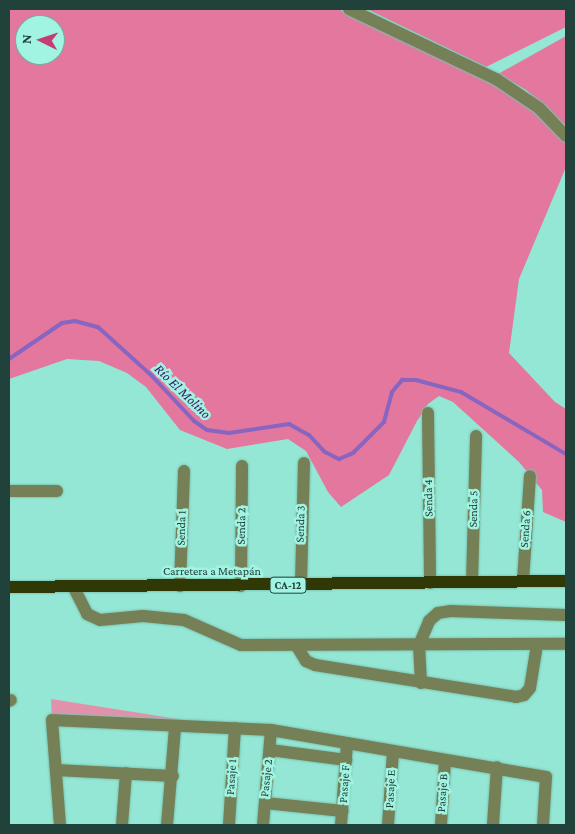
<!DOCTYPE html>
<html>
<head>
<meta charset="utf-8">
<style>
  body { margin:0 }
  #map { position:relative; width:575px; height:834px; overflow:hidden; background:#95e7d5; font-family:"Crimson Pro",serif }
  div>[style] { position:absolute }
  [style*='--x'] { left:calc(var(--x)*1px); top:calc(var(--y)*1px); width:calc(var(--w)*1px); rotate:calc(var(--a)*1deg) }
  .green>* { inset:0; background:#e291ab }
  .forest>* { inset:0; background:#e3779d }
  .stream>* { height:4px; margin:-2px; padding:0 2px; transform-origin:2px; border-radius:2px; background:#8765c1 }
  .roads { filter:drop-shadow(0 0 1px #7bc3b3) drop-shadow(0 0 1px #7bc3b3) }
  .minor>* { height:12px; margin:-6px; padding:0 6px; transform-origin:6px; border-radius:6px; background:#768056 }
  .major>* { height:12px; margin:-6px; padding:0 6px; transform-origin:6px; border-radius:6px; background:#303906 }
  span { translate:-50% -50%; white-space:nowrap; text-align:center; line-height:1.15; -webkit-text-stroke:5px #a2f4e2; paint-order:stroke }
  .shield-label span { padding:1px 4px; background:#a2f4e2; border:1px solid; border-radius:4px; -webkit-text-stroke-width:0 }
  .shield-label { font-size:11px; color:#20423b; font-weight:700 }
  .street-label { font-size:12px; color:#20423b }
  .water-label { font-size:14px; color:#3a1367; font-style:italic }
  .frame { position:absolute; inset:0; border:10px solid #20423b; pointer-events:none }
  .north { position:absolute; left:15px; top:15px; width:50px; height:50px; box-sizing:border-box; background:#a2f4e2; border:1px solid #6ead9f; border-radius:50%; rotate:274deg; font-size:14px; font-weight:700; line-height:20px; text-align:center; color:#20423b }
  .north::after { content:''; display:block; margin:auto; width:18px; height:22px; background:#c63c75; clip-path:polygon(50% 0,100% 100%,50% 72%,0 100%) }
</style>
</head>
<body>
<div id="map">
  <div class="green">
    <i style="clip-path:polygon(51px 699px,235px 728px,52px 720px)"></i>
  </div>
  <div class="forest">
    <i style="clip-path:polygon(evenodd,9px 9px,338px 9px,494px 80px,547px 122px,566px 143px,566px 167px,519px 279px,509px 353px,555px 402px,566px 409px,566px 522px,543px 512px,542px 490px,519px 462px,453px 402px,439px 396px,428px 404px,417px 421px,389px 475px,341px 507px,328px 492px,306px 451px,288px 439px,227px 449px,180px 430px,146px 387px,127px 373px,99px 361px,67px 359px,9px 379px,9px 9px,25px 25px,55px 25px,55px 55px,25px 55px,25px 25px)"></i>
    <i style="clip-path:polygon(367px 9px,566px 9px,566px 27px,486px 67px)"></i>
    <i style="clip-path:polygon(566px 36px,566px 126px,526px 90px,498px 74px)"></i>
  </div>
  <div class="stream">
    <i style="--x:9;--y:359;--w:64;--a:-34.2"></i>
    <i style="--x:62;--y:323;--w:13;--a:-9"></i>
    <i style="--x:75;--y:321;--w:24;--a:15"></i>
    <i style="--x:98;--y:327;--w:72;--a:42.2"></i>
    <i style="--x:151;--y:375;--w:63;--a:46.9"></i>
    <i style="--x:194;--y:421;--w:16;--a:35"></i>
    <i style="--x:207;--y:430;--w:22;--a:8"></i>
    <i style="--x:229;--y:433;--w:61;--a:-8.5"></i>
    <i style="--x:289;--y:424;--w:23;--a:29"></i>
    <i style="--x:309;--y:435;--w:23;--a:47"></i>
    <i style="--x:325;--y:452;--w:16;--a:27"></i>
    <i style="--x:339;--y:459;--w:15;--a:-23"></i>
    <i style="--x:353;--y:453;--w:44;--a:-45"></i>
    <i style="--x:384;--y:422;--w:31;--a:-75"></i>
    <i style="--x:392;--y:392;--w:16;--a:-50"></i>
    <i style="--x:402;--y:380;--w:14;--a:0"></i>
    <i style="--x:416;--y:380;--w:47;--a:14.9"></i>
    <i style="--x:461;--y:392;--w:122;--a:30.6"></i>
  </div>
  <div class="roads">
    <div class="minor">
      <i style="--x:349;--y:9;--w:163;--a:25.5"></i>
      <i style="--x:496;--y:79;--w:52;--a:34"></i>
      <i style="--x:539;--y:108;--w:39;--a:46"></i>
      <i style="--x:428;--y:413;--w:170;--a:89.3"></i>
      <i style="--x:9;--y:491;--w:48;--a:0"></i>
      <i style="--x:523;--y:581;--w:105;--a:-86.2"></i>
      <i style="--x:472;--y:582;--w:146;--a:-88.4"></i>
      <i style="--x:301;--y:585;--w:122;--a:-88.6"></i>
      <i style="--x:73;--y:586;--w:31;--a:63"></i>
      <i style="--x:87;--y:614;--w:14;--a:25"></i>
      <i style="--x:100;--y:620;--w:43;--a:-5.3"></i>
      <i style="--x:143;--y:616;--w:41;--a:5.6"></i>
      <i style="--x:184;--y:620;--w:62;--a:23.7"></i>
      <i style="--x:241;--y:645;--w:325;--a:-0.2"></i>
      <i style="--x:180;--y:586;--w:115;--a:-88"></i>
      <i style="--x:241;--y:586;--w:120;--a:-89.5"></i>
      <i style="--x:296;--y:645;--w:19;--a:58"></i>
      <i style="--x:306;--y:661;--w:10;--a:24"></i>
      <i style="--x:315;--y:665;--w:204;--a:9"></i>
      <i style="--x:516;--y:697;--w:8;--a:-14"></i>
      <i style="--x:524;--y:695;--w:9;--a:-49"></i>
      <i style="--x:530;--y:688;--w:44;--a:-80.8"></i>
      <i style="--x:421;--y:683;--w:38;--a:-93"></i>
      <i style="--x:419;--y:645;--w:26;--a:-67"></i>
      <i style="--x:429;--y:621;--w:12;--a:-42"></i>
      <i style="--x:438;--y:613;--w:12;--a:-9"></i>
      <i style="--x:450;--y:611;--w:116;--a:2"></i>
      <i style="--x:9;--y:701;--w:2;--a:-27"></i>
      <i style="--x:270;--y:750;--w:77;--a:7.5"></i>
      <i style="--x:56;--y:770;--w:117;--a:2.9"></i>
      <i style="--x:265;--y:803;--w:78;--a:5.9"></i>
      <i style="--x:60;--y:825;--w:105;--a:-94.4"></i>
      <i style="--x:52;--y:720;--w:219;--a:2.6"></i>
      <i style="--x:271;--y:730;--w:279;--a:9.7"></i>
      <i style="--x:546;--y:777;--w:48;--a:93.6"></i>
      <i style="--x:122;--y:825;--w:52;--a:-85.6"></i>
      <i style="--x:167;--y:825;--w:97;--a:-85.3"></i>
      <i style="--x:229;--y:825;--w:97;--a:-86.5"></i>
      <i style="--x:263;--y:825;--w:95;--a:-85.2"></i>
      <i style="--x:341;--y:825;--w:82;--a:-85.8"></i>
      <i style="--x:388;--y:825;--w:73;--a:-86.1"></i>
      <i style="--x:441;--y:825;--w:64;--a:-86.4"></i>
      <i style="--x:493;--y:825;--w:58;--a:-86.1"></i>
    </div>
    <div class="major">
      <i style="--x:9;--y:587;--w:557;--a:-0.62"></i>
    </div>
  </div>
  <div class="shield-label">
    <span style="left:288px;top:585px">CA-12</span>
  </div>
  <div class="street-label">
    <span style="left:429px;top:498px;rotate:-91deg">Senda 4</span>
    <span style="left:474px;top:509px;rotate:-89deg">Senda 5</span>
    <span style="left:301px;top:524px;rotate:-88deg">Senda 3</span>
    <span style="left:242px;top:526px;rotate:-89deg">Senda 2</span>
    <span style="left:182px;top:528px;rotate:-88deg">Senda 1</span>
    <span style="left:526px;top:529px;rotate:-86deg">Senda 6</span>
    <span style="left:212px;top:572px">Carretera a Metapán</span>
    <span style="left:232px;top:777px;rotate:-86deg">Pasaje 1</span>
    <span style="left:267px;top:778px;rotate:-84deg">Pasaje 2</span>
    <span style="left:345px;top:784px;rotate:-86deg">Pasaje F</span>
    <span style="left:391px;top:789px;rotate:-87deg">Pasaje E</span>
    <span style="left:443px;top:793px;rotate:-86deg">Pasaje B</span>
  </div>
  <div class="water-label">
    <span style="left:183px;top:391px;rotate:44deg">Río El Molino</span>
  </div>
  <div class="frame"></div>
  <div class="north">N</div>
</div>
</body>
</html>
